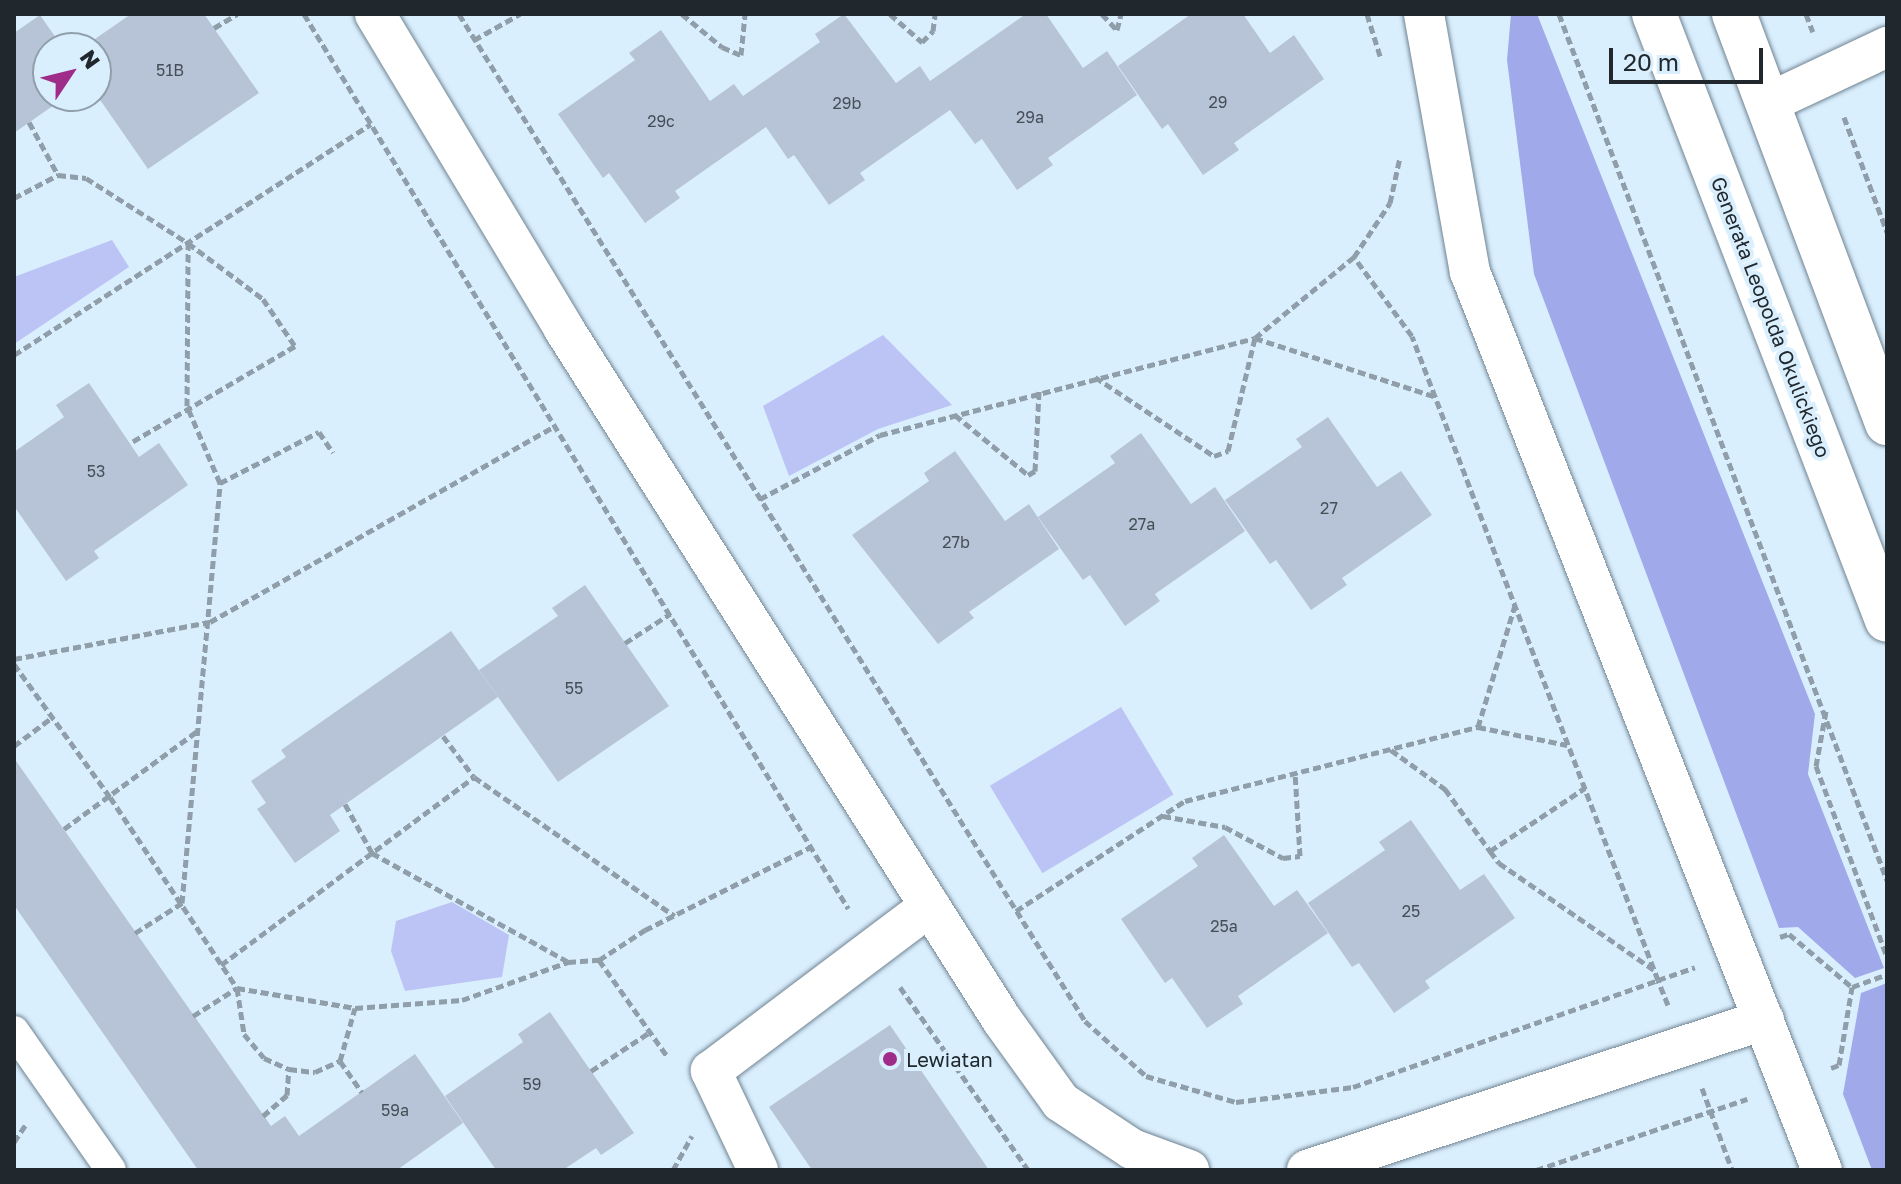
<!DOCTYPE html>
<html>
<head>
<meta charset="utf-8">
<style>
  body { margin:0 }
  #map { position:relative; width:1901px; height:1184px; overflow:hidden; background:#daeffe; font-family:"Golos Text",sans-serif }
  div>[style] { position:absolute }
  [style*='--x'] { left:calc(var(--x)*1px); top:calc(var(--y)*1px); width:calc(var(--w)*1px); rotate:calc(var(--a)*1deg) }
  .green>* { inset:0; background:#bcc3f5; transform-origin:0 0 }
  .forest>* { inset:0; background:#a0a9ea }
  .building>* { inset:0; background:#b7c4d7 }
  .path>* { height:5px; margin-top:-2.5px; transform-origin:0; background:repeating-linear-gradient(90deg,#8f9ea9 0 8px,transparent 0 12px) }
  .roads { filter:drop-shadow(0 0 2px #708391) drop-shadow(0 0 2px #708391) }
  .pedestrian>* { height:30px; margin:-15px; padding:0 15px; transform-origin:15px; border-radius:15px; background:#fff }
  .minor>* { height:40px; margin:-20px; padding:0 20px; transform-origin:20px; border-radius:20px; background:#fff }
  .primary>* { height:44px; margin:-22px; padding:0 22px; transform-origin:22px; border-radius:22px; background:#fff }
  .dots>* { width:22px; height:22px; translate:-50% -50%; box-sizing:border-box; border:4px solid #daeffe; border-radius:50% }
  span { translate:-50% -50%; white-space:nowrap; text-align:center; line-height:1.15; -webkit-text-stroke:8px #daeffe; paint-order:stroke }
  .number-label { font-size:16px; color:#464f58 }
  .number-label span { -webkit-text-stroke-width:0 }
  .street-label { font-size:20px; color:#20282d }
  .poi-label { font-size:20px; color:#20282d }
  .left { translate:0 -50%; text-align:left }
  .frame { position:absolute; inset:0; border:16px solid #20282d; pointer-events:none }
  .north { position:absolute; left:32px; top:32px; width:80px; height:80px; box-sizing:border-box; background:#daeffe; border:2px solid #909faa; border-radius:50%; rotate:55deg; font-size:22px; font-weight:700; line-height:32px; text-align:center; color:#20282d }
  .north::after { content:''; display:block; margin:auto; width:28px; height:36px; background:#9f2c88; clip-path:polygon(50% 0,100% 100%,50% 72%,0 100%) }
  .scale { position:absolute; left:1609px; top:48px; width:154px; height:36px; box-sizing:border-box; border:4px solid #20282d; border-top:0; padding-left:10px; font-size:24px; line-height:28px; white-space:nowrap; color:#20282d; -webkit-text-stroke:6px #daeffe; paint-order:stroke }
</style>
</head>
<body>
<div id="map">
  <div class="green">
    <i style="clip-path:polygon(112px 240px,129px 267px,14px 344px,14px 277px)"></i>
    <i style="clip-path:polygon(883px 335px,952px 405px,878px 429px,789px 476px,763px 406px)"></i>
    <i style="left:1121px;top:707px;width:102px;height:153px;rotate:59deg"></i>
    <i style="clip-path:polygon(452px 902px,509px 935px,502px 977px,405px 991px,391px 951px,396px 921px)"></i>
  </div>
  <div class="forest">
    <i style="clip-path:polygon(1511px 14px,1537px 14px,1815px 714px,1808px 774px,1884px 968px,1855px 978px,1798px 927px,1779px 928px,1534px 274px,1507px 60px)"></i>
    <i style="clip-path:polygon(1887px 983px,1887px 1170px,1872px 1170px,1843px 1094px,1861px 993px)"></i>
  </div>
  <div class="building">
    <i style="clip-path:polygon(131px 14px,204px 14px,259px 93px,148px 169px,96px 94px,96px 48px,82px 48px)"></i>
    <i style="clip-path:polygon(844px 14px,896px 83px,920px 66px,930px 81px,1026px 14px,1046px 14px,1083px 68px,1107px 51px,1137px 95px,1048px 158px,1053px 165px,1017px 190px,982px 139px,975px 144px,950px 110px,860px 173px,865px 180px,829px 205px,794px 155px,788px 159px,766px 127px,675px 191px,680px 198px,645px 223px,609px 173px,603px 178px,558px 114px,635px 60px,629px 53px,661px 30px,710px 101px,734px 84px,743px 96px,820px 42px,815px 34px)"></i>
    <i style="clip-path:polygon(1191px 14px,1243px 14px,1270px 53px,1294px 35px,1324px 79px,1234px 143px,1239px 150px,1203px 175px,1168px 124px,1162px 129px,1118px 66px)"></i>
    <i style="clip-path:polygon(40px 15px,63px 48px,48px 48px,48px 96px,67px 96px,14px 133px,14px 33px)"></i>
    <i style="clip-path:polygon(89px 383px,139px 457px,159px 443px,188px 485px,94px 551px,99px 558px,66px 581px,14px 506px,14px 452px,64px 417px,56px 405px)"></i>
    <i style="clip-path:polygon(1328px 417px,1377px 487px,1401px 471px,1432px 515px,1342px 578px,1347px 585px,1311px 610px,1276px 560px,1270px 564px,1225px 500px,1302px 447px,1296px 439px)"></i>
    <i style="clip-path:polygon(1141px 433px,1191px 504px,1215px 487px,1245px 531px,1155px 594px,1160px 601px,1125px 626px,1090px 575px,1083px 580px,1038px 517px,1115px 463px,1110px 456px)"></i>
    <i style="clip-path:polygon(955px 451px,1005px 521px,1029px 504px,1059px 549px,969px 612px,974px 618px,938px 644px,852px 535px,929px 481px,924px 473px)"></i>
    <i style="clip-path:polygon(585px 585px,669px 706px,558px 782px,479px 670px,558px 616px,552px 608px)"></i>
    <i style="clip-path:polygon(451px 631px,498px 697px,330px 815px,340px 831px,295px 863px,257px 809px,266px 803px,251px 781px,286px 757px,281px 750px)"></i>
    <i style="clip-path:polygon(14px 758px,271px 1126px,285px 1116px,299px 1136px,415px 1054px,463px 1123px,397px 1170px,198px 1170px,14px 905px)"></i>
    <i style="clip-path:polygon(1411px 820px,1460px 890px,1484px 874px,1515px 918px,1425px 981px,1430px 988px,1394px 1013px,1359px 963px,1352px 967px,1308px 903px,1385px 850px,1379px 842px)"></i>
    <i style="clip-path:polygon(1224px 835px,1274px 906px,1297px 890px,1328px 933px,1238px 996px,1243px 1004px,1207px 1028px,1172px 978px,1165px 983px,1121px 919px,1198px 866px,1192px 858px)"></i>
    <i style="clip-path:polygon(550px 1012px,634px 1133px,601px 1155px,596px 1148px,563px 1170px,496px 1170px,445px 1096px,523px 1042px,518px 1034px)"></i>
    <i style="clip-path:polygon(890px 1025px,989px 1170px,812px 1170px,769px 1107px)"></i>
  </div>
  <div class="path">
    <i style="--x:304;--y:14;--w:1047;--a:58.68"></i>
    <i style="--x:459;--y:14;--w:1186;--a:58.13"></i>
    <i style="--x:1085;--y:1021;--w:82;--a:42"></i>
    <i style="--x:1146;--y:1076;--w:94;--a:16.1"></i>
    <i style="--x:1236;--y:1102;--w:118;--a:-7.3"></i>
    <i style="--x:1353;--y:1087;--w:323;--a:-19.3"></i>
    <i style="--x:1658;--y:980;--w:689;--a:-110.91"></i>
    <i style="--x:1412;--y:336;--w:98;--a:-126.3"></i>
    <i style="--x:682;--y:14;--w:52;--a:39.5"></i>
    <i style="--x:722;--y:47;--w:21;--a:23"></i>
    <i style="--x:741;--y:55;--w:41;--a:-84.4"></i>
    <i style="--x:890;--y:14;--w:43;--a:41.2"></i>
    <i style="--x:922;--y:42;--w:16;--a:-45"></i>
    <i style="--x:933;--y:31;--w:17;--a:-83"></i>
    <i style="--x:1102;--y:14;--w:22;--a:47"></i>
    <i style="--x:1117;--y:30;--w:16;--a:-76"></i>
    <i style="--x:1367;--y:14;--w:47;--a:72.7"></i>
    <i style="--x:1559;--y:14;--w:926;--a:69.26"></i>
    <i style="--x:1806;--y:14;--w:19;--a:69"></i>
    <i style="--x:214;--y:28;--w:27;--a:-31"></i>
    <i style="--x:474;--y:40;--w:53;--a:-29.5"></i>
    <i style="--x:1844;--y:117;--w:123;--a:69.5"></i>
    <i style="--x:29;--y:122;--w:60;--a:61.3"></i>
    <i style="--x:14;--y:198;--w:50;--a:-27.6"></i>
    <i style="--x:58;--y:175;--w:28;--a:6"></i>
    <i style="--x:86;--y:178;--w:121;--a:32.5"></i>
    <i style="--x:188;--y:243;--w:94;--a:36.7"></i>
    <i style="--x:263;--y:299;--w:57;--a:55.8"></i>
    <i style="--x:295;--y:346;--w:191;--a:149.5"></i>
    <i style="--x:14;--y:355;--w:425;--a:-32.9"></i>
    <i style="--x:1095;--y:377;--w:143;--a:33.6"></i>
    <i style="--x:1214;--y:456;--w:15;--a:-20"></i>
    <i style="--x:1228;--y:451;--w:116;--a:-76.6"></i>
    <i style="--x:1255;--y:338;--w:188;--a:18"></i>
    <i style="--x:955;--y:415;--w:94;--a:39.4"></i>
    <i style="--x:1028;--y:475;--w:8;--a:-30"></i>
    <i style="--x:1035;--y:471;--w:80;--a:-87.1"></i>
    <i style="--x:220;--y:483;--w:111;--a:-27.3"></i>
    <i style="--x:319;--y:432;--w:25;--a:56"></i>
    <i style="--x:760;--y:499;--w:136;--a:-28.1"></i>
    <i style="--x:880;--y:435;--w:387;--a:-14.5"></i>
    <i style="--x:1255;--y:338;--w:128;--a:-39.3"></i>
    <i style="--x:1354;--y:257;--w:65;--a:-56.3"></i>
    <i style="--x:1390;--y:203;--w:47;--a:-77.7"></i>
    <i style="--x:625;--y:643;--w:54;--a:-32.8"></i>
    <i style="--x:14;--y:659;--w:199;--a:-10.7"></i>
    <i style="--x:210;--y:622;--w:397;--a:-29.6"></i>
    <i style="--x:14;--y:664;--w:164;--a:54.2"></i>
    <i style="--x:110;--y:797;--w:229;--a:56.4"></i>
    <i style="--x:237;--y:988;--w:120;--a:9.6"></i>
    <i style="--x:355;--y:1008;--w:107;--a:-4.3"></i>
    <i style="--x:462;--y:1000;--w:113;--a:-19.7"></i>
    <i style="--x:568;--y:962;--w:31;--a:-4"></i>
    <i style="--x:599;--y:960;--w:55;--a:-33.1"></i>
    <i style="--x:645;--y:930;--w:186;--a:-26.6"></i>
    <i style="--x:1826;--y:711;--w:56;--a:100.3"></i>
    <i style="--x:1816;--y:766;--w:204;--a:69.6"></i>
    <i style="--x:1478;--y:727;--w:91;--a:11.4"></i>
    <i style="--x:443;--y:736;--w:51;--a:52.9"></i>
    <i style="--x:14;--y:746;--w:45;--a:-36.9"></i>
    <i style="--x:1391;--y:750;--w:67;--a:35.8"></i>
    <i style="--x:1445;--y:789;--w:77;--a:54"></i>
    <i style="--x:1490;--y:851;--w:114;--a:-33.6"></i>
    <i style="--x:345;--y:804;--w:56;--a:61.1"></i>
    <i style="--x:372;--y:853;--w:223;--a:29"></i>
    <i style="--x:1163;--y:816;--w:63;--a:10.1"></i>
    <i style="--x:1225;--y:827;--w:66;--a:28.1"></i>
    <i style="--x:1283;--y:858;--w:17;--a:-7"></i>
    <i style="--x:1300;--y:856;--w:83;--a:-93.4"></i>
    <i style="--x:64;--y:829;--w:167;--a:-36.3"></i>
    <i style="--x:1490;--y:851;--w:15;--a:53"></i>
    <i style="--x:1499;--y:863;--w:188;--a:34.6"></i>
    <i style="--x:1016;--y:911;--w:202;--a:-33.1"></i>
    <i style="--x:1185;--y:801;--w:302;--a:-14.2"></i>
    <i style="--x:1478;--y:727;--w:127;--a:-73.1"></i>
    <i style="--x:135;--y:933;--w:56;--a:-32.6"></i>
    <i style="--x:182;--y:903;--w:422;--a:-84.8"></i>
    <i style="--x:220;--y:483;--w:84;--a:-113.2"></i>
    <i style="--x:187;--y:406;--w:163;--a:-89.6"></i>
    <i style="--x:1780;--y:937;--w:9;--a:-18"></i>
    <i style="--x:1789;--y:934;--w:82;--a:40.1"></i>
    <i style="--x:1852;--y:987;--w:37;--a:-20"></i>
    <i style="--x:599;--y:960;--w:118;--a:54.7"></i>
    <i style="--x:221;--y:965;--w:315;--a:-36.6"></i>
    <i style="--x:474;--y:777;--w:244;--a:34.7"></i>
    <i style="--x:900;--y:987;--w:223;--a:55"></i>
    <i style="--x:1668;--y:1005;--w:27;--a:-112"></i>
    <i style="--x:1658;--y:980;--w:39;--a:-19"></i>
    <i style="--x:193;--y:1016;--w:52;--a:-32.5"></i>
    <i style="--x:237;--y:988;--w:47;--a:81.3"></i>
    <i style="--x:244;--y:1034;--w:31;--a:50"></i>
    <i style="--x:264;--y:1058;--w:27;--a:24"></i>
    <i style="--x:289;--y:1069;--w:26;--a:7"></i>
    <i style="--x:315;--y:1072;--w:27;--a:-24"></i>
    <i style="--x:340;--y:1061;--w:55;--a:-74.2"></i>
    <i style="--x:340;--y:1061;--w:38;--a:55"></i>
    <i style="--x:1831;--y:1068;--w:9;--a:-21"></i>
    <i style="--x:1839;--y:1065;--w:79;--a:-80.5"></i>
    <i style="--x:591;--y:1071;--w:71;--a:-33.5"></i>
    <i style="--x:1702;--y:1088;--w:87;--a:69.9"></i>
    <i style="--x:263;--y:1116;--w:32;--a:-41"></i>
    <i style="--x:287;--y:1095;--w:26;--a:-86"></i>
    <i style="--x:14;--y:1142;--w:23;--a:-56"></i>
    <i style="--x:673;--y:1170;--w:39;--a:-61"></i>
    <i style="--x:1536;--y:1170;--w:223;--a:-18.6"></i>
  </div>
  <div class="roads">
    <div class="pedestrian">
      <i style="--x:14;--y:1031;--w:169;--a:55.1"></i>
    </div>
    <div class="minor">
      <i style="--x:375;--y:14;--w:367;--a:59"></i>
      <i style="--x:564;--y:329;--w:818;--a:57.63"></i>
      <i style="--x:1002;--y:1020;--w:101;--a:54.3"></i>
      <i style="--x:1061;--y:1102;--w:85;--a:33.5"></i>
      <i style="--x:1132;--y:1149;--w:61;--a:20.2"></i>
      <i style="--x:1424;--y:14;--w:262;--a:79.9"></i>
      <i style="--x:1470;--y:272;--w:965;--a:68.6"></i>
      <i style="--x:1768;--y:103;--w:132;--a:-25.2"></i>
      <i style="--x:758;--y:1170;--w:110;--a:-115.4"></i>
      <i style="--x:711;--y:1071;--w:274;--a:-37"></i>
      <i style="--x:1307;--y:1170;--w:481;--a:-18.2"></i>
    </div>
    <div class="primary">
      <i style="--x:1654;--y:14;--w:649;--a:68.97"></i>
      <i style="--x:1734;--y:14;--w:437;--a:69.5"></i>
    </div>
  </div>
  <div class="dots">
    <i style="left:890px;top:1059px;background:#9f2c88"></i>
  </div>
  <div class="number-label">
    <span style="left:170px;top:70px">51B</span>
    <span style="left:1218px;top:102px">29</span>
    <span style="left:847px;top:103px">29b</span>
    <span style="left:1030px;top:117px">29a</span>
    <span style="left:661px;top:121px">29c</span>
    <span style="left:96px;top:471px">53</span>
    <span style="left:1329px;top:508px">27</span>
    <span style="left:1142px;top:524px">27a</span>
    <span style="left:956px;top:542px">27b</span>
    <span style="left:574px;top:688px">55</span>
    <span style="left:1411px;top:911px">25</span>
    <span style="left:1224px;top:926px">25a</span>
    <span style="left:532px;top:1084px">59</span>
    <span style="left:395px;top:1110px">59a</span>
  </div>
  <div class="street-label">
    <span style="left:1771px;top:317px;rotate:69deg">Generała Leopolda Okulickiego</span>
  </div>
  <div class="poi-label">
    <span class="left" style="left:906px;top:1059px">Lewiatan</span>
  </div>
  <div class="frame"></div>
  <div class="north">N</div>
  <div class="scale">20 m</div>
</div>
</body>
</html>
